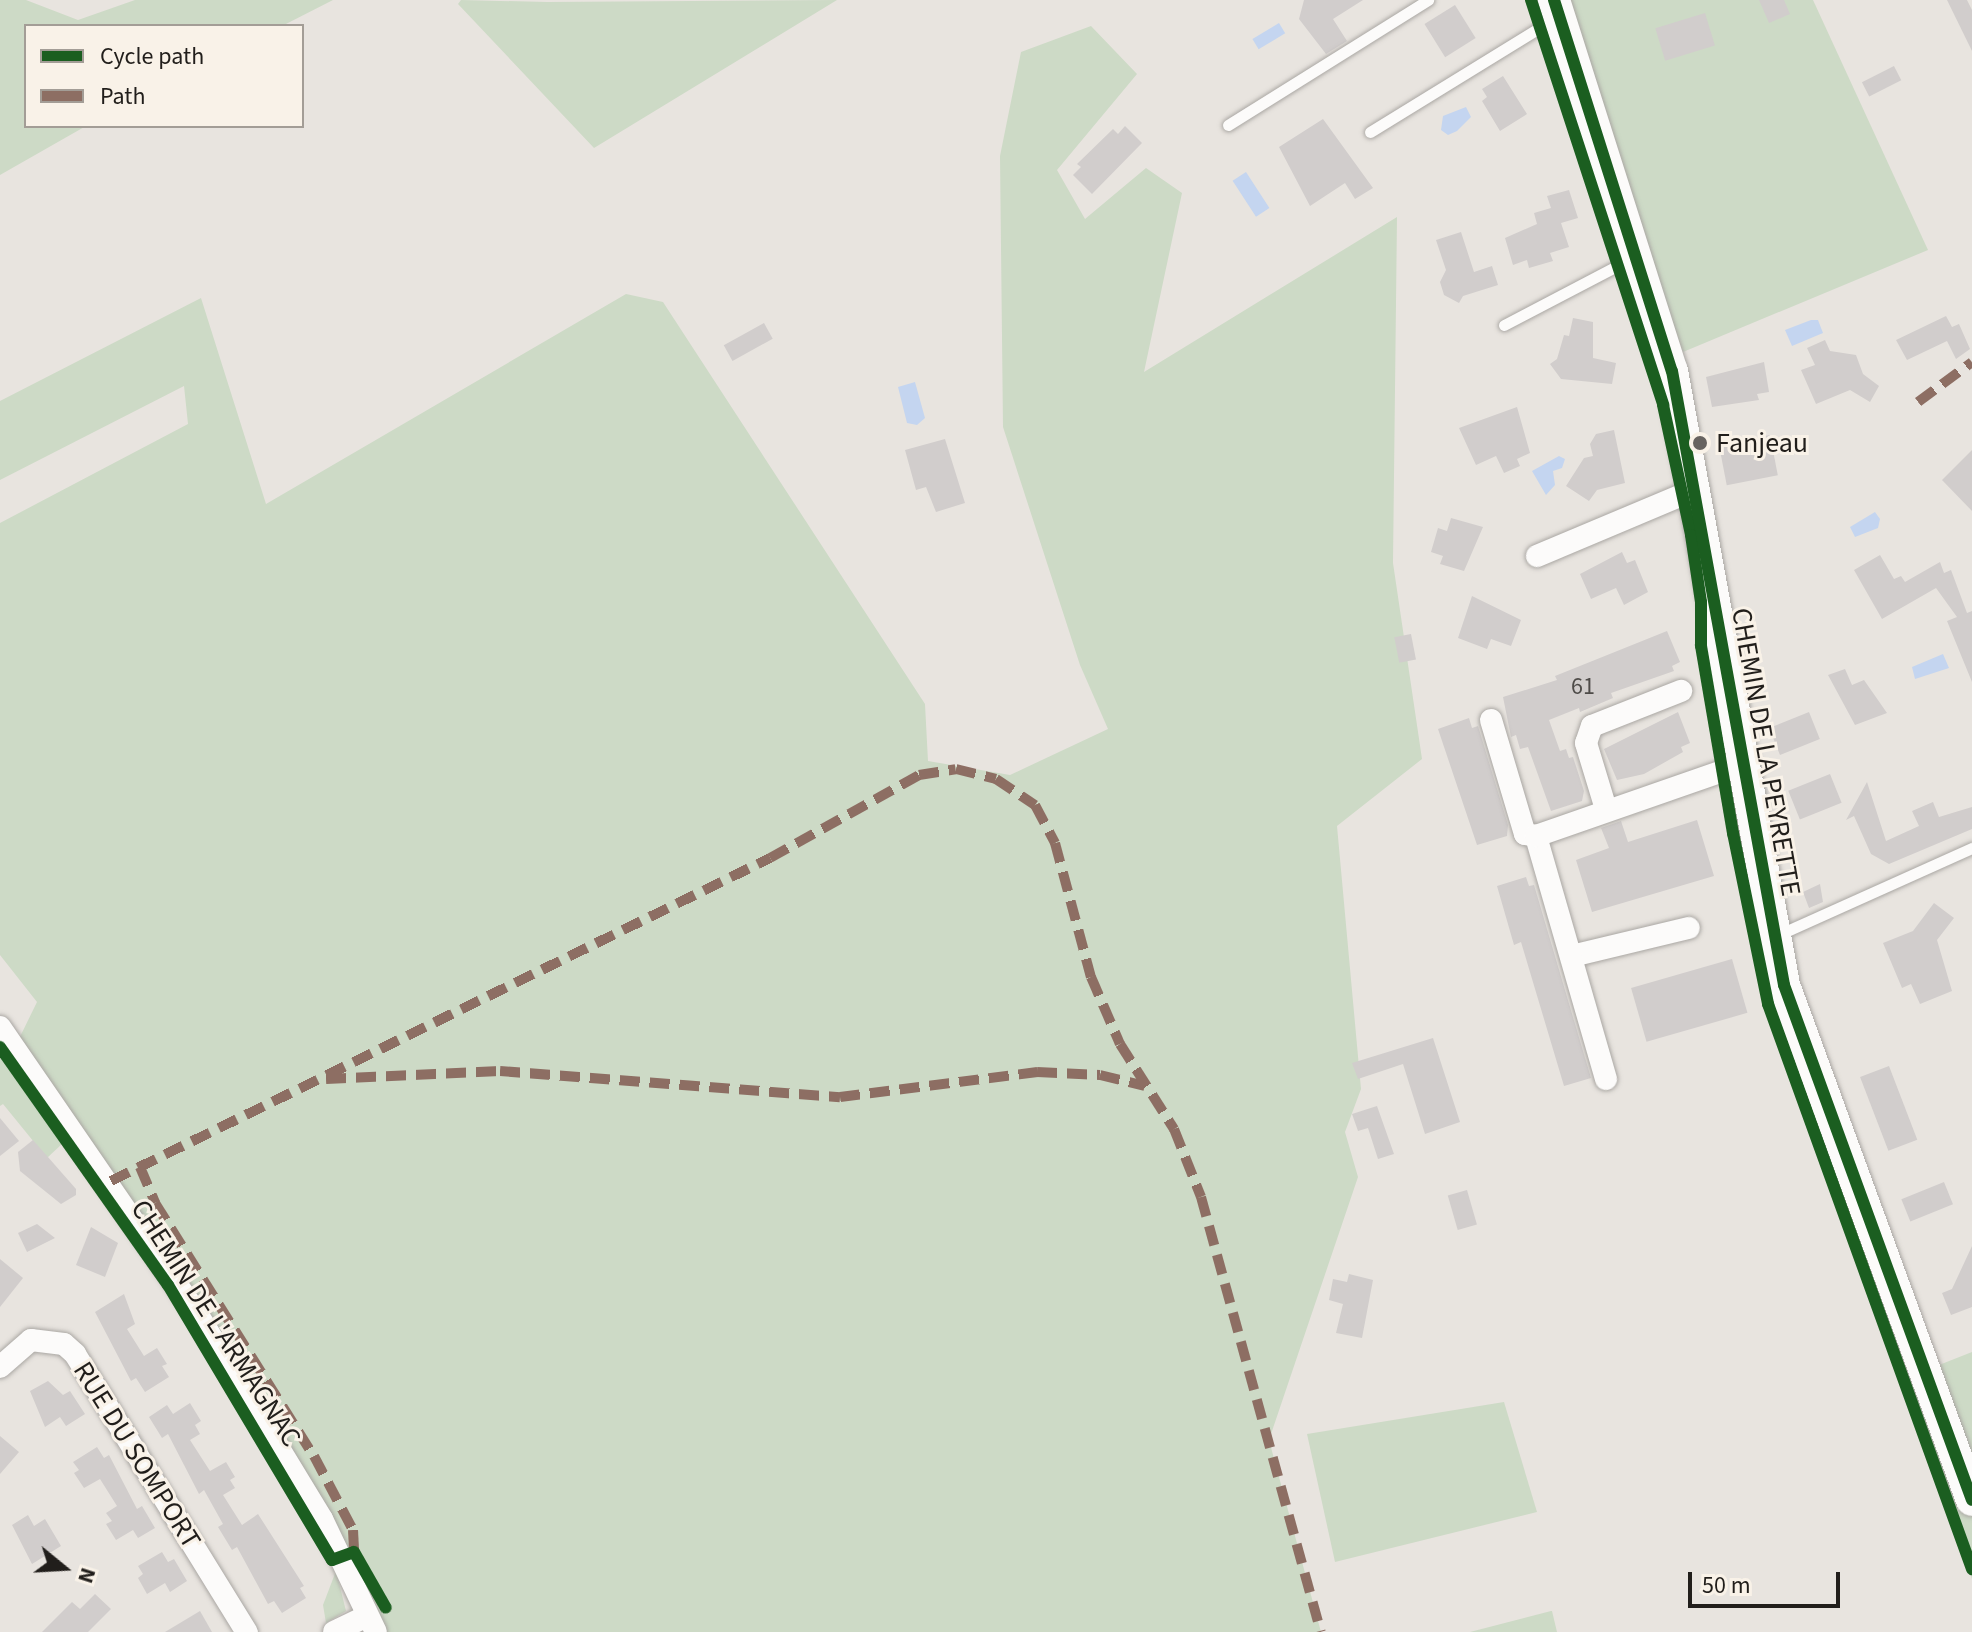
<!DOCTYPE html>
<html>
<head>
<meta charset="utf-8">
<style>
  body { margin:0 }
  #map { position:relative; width:1972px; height:1632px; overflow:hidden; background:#e8e4df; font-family:"Source Sans 3",sans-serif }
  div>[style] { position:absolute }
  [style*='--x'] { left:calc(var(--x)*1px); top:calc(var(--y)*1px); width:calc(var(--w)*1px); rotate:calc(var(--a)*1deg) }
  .green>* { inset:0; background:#cddac6 }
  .water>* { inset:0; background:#c4d5f0; transform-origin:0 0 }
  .building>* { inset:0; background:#d1cdcc; transform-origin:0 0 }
  .roads { filter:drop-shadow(0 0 2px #aaa7a3) drop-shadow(0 0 2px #aaa7a3) }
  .lane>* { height:11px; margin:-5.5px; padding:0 5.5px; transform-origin:5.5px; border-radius:5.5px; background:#fcfbfa }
  .street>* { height:22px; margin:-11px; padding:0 11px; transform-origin:11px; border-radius:11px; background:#fcfbfa }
  .secondary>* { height:32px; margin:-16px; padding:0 16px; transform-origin:16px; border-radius:16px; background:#fcfbfa }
  .quiet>* { height:10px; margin-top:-5px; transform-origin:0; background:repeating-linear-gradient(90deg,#8d6e63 0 20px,transparent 0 30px) }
  .cycleway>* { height:12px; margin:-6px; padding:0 6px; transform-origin:6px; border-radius:6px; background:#1b5e20 }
  .dots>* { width:22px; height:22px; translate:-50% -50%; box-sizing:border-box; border:4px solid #f9f2e8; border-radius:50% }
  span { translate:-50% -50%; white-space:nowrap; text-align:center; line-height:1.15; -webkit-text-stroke:6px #f9f2e8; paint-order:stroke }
  .number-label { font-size:24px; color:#4e4b48 }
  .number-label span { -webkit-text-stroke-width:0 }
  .poi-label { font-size:28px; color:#211e1b }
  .left { translate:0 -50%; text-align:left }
  .street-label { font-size:28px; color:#211e1b }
  .legend { position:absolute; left:24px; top:24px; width:280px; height:104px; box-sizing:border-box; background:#f9f2e8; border:2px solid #a39d96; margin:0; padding:10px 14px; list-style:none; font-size:24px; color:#211e1b }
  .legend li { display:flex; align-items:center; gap:16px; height:40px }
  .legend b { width:40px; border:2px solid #a39d96 }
  .north { position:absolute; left:24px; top:1528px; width:80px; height:80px; -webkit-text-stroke:6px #f9f2e8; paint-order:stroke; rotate:108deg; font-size:22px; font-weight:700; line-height:32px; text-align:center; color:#211e1b }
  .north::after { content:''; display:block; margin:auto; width:28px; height:36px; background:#211e1b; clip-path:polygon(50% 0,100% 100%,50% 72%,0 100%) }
  .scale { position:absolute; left:1688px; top:1572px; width:152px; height:36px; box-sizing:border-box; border:4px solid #211e1b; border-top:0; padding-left:10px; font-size:24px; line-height:28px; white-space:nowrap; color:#211e1b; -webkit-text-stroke:6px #f9f2e8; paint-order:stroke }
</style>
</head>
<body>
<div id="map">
  <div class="green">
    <i style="clip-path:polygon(0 0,26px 0,78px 20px,135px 0,333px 0,282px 26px,26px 26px,26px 126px,86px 126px,0 175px)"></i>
    <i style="clip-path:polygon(461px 0,547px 2px,837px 0,594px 148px,458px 4px)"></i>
    <i style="clip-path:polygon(1567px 0,1813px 0,1928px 250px,1683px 352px,1650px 267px)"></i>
    <i style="clip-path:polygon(1091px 26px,1137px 74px,1057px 170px,1085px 219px,1146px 168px,1182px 193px,1144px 372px,1397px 217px,1393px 563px,1422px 759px,1337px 826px,1361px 1089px,1345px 1132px,1358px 1177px,1269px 1440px,1321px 1632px,376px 1632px,340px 1557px,15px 1047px,37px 1002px,0 955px,0 523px,188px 424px,184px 386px,0 480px,0 401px,201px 298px,266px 504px,626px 294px,663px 302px,925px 704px,928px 761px,1010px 775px,1108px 729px,1080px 665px,1003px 427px,1000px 156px,1021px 52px)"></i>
    <i style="clip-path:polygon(0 1056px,63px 1143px,47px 1158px,3px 1104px,0 1106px)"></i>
    <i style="clip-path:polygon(1972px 1352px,1972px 1579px,1901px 1380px)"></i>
    <i style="clip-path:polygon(1504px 1402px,1537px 1512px,1335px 1562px,1307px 1434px)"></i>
    <i style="clip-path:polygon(336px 1571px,346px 1611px,326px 1623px,323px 1605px)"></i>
    <i style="clip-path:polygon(1552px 1611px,1557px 1632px,1470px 1632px,1551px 1611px)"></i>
  </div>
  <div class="water">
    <i style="left:1279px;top:23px;width:12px;height:31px;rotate:59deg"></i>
    <i style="clip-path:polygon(1466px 107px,1471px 117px,1457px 131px,1448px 135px,1441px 130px,1443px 116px)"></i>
    <i style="left:1246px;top:172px;width:43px;height:16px;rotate:57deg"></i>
    <i style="clip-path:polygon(1811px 320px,1818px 320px,1823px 333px,1792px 346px,1785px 330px)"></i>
    <i style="clip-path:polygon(915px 382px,925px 418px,917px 425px,907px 423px,898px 387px)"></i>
    <i style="clip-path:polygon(1559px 456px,1565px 459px,1562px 468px,1553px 471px,1555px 485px,1546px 495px,1532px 471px)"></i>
    <i style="clip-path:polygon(1875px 512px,1880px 519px,1878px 528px,1855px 537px,1850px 527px)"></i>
    <i style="clip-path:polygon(1943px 654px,1949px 668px,1915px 679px,1912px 667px)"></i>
  </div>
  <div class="building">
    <i style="clip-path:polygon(1304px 0,1363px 0,1333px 19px,1347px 41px,1326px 54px,1299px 19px)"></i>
    <i style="clip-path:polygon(1759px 0,1784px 0,1790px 14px,1769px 23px)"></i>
    <i style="clip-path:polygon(1947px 0,1967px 0,1972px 10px,1972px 51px)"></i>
    <i style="left:1455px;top:5px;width:39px;height:36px;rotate:58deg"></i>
    <i style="left:1705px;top:13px;width:34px;height:52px;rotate:73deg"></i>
    <i style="left:1894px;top:66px;width:16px;height:36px;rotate:63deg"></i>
    <i style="clip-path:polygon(1503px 76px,1527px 114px,1500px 131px,1482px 101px,1487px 97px,1482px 89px)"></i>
    <i style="clip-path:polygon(1323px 119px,1373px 188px,1355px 199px,1345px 183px,1310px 206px,1279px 147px)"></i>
    <i style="clip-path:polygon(1125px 126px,1142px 143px,1092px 194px,1073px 175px,1081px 167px,1077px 164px,1113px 129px,1118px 134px)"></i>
    <i style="clip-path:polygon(1569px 190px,1578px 218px,1561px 223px,1569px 247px,1550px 253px,1553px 261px,1529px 268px,1527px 260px,1513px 265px,1505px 238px,1537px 224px,1534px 213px,1551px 208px,1547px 196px)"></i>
    <i style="clip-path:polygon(1461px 232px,1474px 272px,1492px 266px,1498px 285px,1463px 296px,1459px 303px,1444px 295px,1440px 282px,1446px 270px,1436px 240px)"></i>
    <i style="clip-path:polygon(1946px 316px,1952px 327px,1959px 324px,1970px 349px,1956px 359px,1947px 341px,1907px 360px,1896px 340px)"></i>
    <i style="clip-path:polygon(1573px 318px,1593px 322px,1593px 358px,1616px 363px,1612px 384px,1561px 379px,1550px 364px,1557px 359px,1564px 335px,1569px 336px)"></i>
    <i style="left:764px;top:323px;width:18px;height:46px;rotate:61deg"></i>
    <i style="clip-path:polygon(1825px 340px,1830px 351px,1856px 355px,1863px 374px,1879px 386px,1870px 402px,1850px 390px,1816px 404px,1801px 370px,1815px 365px,1807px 348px)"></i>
    <i style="clip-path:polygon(1764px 362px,1769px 392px,1757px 394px,1759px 400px,1712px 407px,1706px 377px)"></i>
    <i style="clip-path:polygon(1517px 407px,1530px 453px,1517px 459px,1520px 466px,1504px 473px,1496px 456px,1476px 465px,1459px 428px)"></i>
    <i style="clip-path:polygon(1614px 430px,1625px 483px,1597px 490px,1589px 501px,1566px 486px,1584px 458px,1593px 456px,1590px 444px,1596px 434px)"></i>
    <i style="left:1770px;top:435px;width:41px;height:52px;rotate:79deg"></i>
    <i style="clip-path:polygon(945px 439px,965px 503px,936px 512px,926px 487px,916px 490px,905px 450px)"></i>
    <i style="clip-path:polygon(1972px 450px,1972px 511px,1942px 480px)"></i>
    <i style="clip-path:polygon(1451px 518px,1483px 527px,1464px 571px,1440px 564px,1443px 556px,1431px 552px,1438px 528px,1447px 531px)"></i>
    <i style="clip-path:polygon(1622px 552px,1627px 563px,1635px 560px,1648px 592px,1624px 605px,1616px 588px,1591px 599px,1580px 574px)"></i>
    <i style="clip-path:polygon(1880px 555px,1894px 579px,1901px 576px,1905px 582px,1940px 562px,1944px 573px,1951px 570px,1967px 613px,1972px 611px,1972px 682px,1947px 621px,1957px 617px,1936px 588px,1882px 619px,1854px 570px)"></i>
    <i style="clip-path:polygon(1472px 596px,1521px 620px,1511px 646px,1491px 639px,1487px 649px,1458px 638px)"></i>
    <i style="clip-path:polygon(1667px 631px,1680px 662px,1672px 666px,1674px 671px,1611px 693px,1613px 698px,1580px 712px,1579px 708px,1549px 720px,1560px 751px,1566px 749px,1569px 758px,1573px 757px,1584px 791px,1582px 801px,1551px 811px,1528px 747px,1520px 749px,1516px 735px,1511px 737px,1503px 697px,1557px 680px,1555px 676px)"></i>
    <i style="left:1411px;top:634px;width:26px;height:17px;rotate:79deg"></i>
    <i style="clip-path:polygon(1845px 669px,1852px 685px,1864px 680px,1887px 713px,1855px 725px,1828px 675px)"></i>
    <i style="clip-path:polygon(1678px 712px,1690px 743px,1681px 747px,1683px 752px,1644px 774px,1617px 780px,1604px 749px)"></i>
    <i style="left:1809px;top:712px;width:29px;height:43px;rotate:68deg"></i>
    <i style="clip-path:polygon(1469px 718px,1472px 728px,1478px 726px,1508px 825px,1507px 836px,1477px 845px,1438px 729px)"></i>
    <i style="left:1830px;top:774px;width:31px;height:45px;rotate:68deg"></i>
    <i style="clip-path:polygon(1867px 782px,1886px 841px,1919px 826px,1912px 811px,1933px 802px,1939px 817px,1972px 807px,1972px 829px,1889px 864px,1871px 854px,1854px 816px,1846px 820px)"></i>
    <i style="clip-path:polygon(1697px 820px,1714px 876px,1592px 912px,1576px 860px,1609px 848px,1601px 828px,1621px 821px,1628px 842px)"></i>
    <i style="clip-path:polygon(1526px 877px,1529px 886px,1534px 885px,1591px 1078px,1564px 1086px,1521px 942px,1514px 945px,1497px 886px)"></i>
    <i style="clip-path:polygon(1820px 884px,1823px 902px,1809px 908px,1803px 892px)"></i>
    <i style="clip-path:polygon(1934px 903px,1954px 918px,1937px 940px,1952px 991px,1920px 1004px,1911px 984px,1902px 988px,1883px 943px,1913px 931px)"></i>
    <i style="left:1732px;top:959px;width:56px;height:105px;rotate:74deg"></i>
    <i style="clip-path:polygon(1433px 1038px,1460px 1122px,1425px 1134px,1403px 1064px,1358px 1079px,1352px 1063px)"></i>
    <i style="left:1889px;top:1066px;width:79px;height:31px;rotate:69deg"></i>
    <i style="clip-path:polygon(1377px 1106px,1394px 1154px,1378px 1159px,1368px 1128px,1358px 1131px,1352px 1114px)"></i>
    <i style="clip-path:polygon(0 1118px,19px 1141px,0 1156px)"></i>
    <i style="clip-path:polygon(33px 1140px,76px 1189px,76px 1195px,61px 1204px,20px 1171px,18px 1152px)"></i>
    <i style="left:1944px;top:1182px;width:24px;height:46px;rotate:68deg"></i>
    <i style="left:1467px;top:1190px;width:36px;height:20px;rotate:74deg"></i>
    <i style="clip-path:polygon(37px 1224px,55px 1238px,27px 1252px,18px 1233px)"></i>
    <i style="clip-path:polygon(91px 1227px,118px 1243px,105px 1277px,76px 1265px)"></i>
    <i style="clip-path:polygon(1972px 1246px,1972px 1307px,1951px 1315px,1942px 1293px,1952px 1289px)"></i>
    <i style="clip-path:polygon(0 1259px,23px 1278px,0 1307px)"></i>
    <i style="clip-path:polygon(1349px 1274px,1373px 1280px,1362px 1338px,1336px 1333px,1343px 1304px,1329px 1300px,1333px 1279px,1347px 1282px)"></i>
    <i style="clip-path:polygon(124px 1294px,135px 1324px,127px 1329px,144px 1356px,157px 1348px,167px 1364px,162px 1366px,169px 1377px,145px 1392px,136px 1378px,131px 1381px,95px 1312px)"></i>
    <i style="clip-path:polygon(48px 1381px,63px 1395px,70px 1391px,85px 1414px,66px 1426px,60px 1417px,45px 1427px,30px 1391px)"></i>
    <i style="clip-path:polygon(190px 1403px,201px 1421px,195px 1425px,200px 1434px,190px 1440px,210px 1471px,226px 1462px,235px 1477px,230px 1480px,235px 1488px,223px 1495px,242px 1525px,258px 1514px,304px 1586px,300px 1588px,306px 1598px,282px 1613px,274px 1601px,268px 1604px,237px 1547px,232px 1550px,218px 1527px,223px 1524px,204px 1490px,199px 1494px,168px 1434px,162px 1438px,149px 1417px,167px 1405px,173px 1414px)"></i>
    <i style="clip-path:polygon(0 1436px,19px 1452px,0 1474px)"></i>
    <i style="clip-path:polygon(97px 1447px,104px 1458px,109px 1455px,137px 1509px,142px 1506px,155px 1528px,138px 1538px,133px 1530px,116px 1540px,106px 1524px,112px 1521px,106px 1513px,117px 1506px,100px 1479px,84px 1488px,74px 1473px,79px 1470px,73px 1462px)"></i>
    <i style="clip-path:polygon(28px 1515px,34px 1526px,45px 1519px,61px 1546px,32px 1564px,12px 1525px)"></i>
    <i style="clip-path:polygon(162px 1552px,168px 1562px,174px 1559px,187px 1581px,170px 1592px,165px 1583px,147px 1594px,138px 1578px,143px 1574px,138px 1566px)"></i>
    <i style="clip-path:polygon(95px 1594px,111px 1609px,88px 1632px,42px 1632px,72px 1602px,80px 1609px)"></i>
    <i style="clip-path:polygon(200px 1611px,212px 1632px,165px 1632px)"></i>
  </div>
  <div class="roads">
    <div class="lane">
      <i style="--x:1228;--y:125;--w:236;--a:-32"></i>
      <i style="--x:1370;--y:132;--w:217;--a:-31.6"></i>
      <i style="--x:1504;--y:325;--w:147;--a:-27.6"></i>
      <i style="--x:1778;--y:935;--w:213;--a:-24.2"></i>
    </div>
    <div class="street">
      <i style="--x:1537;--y:556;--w:173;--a:-22.8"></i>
      <i style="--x:1491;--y:720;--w:119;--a:73.4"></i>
      <i style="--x:1525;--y:834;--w:11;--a:10"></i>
      <i style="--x:1606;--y:809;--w:69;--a:-106.9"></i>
      <i style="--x:1586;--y:743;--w:18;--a:-71"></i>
      <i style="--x:1592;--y:726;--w:96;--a:-21.5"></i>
      <i style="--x:1572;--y:956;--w:120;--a:-13.5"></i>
      <i style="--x:0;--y:1027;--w:349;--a:55.5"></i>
      <i style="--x:198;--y:1315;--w:239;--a:58.7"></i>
      <i style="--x:322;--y:1519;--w:125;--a:64.5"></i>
      <i style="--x:1606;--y:1079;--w:253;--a:-106.1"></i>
      <i style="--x:1536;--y:836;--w:216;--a:-19.2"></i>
      <i style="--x:0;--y:1367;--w:41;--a:-41.1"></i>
      <i style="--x:31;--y:1340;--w:33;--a:7"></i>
      <i style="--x:64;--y:1344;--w:15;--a:42"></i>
      <i style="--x:75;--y:1354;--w:327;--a:58.3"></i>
      <i style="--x:334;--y:1632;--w:37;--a:-26"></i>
    </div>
    <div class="secondary">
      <i style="--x:1554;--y:0;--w:389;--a:72.4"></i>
      <i style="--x:1672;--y:371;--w:624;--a:79.66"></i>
      <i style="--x:1784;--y:985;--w:548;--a:69.95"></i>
    </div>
  </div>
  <div class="quiet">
    <i style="--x:1918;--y:402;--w:67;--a:-36.5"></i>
    <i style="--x:326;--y:1079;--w:174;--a:-2.6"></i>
    <i style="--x:500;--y:1071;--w:341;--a:4.4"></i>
    <i style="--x:840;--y:1097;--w:199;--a:-7.2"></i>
    <i style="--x:1037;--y:1072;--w:63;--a:2.7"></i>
    <i style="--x:1100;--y:1075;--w:46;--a:13.7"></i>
    <i style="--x:140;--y:1167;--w:39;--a:67"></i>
    <i style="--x:155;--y:1203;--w:299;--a:57.9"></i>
    <i style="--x:314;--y:1456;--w:84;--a:62.2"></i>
    <i style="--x:353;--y:1530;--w:22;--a:87"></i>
    <i style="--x:111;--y:1181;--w:734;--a:-26.11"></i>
    <i style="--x:770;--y:858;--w:171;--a:-29.1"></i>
    <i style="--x:919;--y:775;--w:37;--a:-9"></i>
    <i style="--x:956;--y:769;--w:41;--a:14"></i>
    <i style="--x:996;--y:779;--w:47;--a:33.7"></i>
    <i style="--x:1035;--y:805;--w:43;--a:62.2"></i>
    <i style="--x:1055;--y:843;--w:139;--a:75"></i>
    <i style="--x:1091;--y:977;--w:73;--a:66.6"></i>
    <i style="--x:1120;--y:1044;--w:101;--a:57.6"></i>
    <i style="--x:1174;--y:1129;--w:73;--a:68.3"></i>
    <i style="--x:1201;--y:1197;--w:451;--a:74.6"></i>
  </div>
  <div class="cycleway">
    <i style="--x:1531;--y:0;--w:426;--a:71.9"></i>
    <i style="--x:1663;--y:405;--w:133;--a:77.8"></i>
    <i style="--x:1691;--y:535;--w:68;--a:81.5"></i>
    <i style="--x:1701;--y:602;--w:44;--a:90"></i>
    <i style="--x:1701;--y:646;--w:190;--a:80.3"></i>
    <i style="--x:1733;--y:833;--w:175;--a:78.4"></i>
    <i style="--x:1768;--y:1004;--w:601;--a:70.15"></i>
    <i style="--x:1554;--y:0;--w:389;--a:72.4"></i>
    <i style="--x:1672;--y:371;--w:624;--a:79.66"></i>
    <i style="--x:1784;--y:985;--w:548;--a:69.95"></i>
    <i style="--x:0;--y:1047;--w:291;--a:54.8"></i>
    <i style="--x:168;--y:1285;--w:320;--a:59.2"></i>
    <i style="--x:332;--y:1560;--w:23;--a:-20"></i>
    <i style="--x:354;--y:1552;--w:64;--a:60.3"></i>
  </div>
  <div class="dots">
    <i style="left:1700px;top:443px;background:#676360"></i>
  </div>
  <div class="number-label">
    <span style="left:1583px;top:687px">61</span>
  </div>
  <div class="poi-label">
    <span class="left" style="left:1716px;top:443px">Fanjeau</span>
  </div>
  <div class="street-label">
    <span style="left:1766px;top:752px;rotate:80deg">CHEMIN DE LA PEYRETTE</span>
    <span style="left:216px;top:1323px;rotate:57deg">CHEMIN DE L'ARMAGNAC</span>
    <span style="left:137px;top:1455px;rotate:58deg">RUE DU SOMPORT</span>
  </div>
  <ul class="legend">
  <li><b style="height:10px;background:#1b5e20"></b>Cycle path</li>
  <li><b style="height:10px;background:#8d6e63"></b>Path</li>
  </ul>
  <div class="north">N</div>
  <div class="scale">50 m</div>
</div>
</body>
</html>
